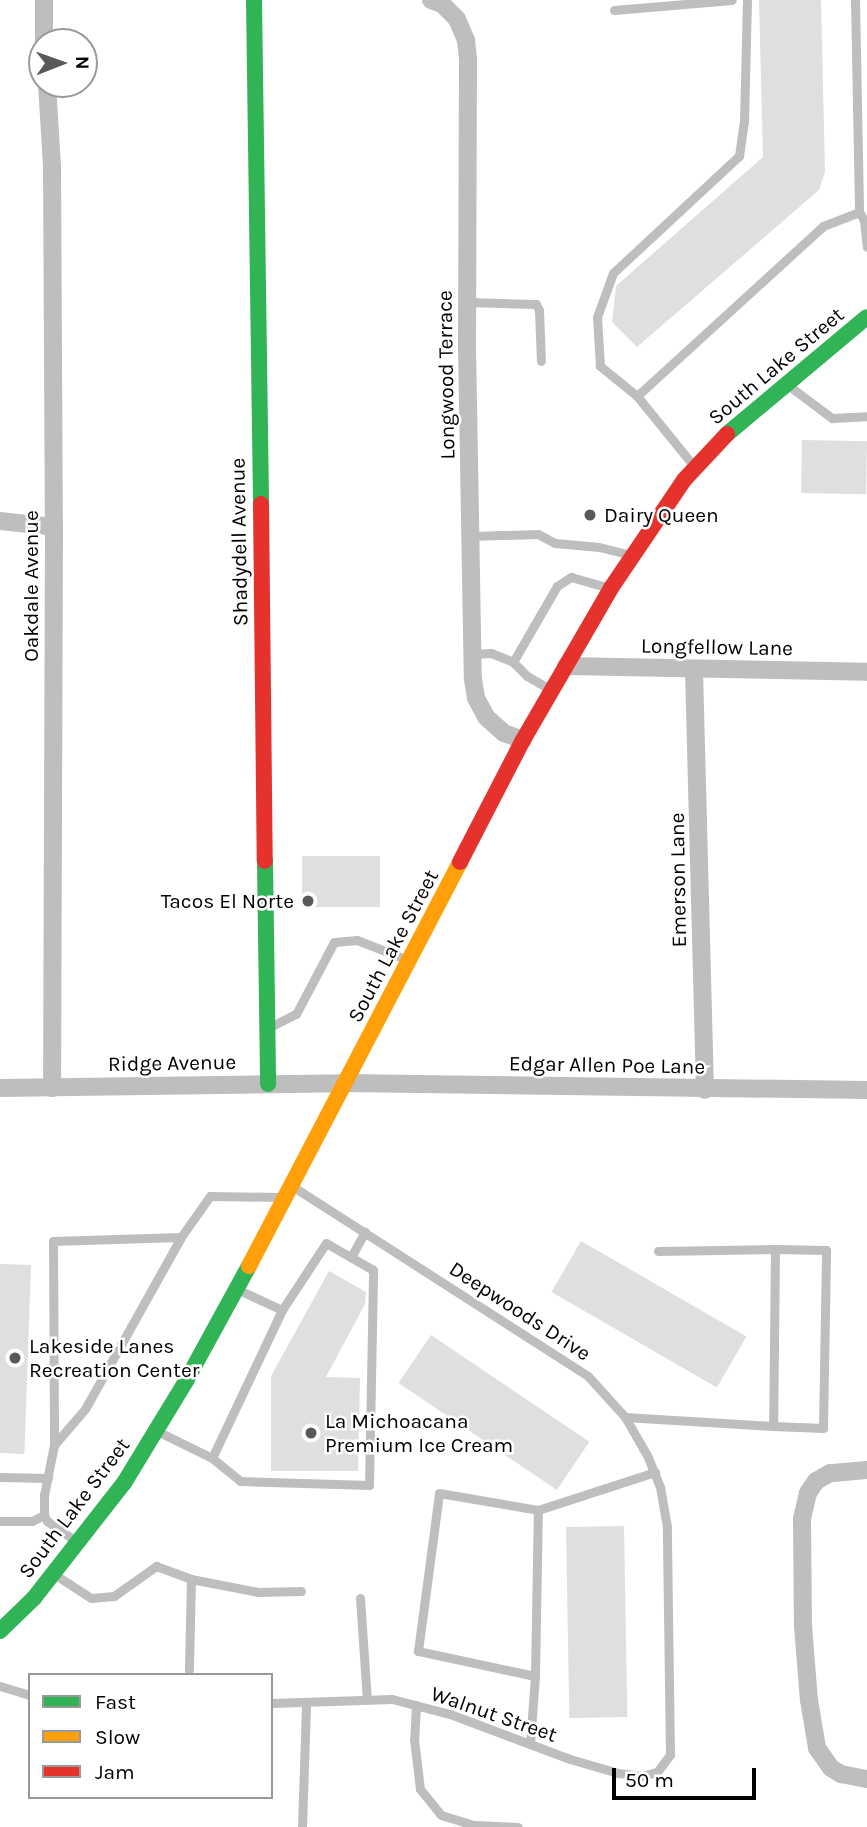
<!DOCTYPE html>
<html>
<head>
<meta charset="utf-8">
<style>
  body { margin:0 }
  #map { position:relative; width:867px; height:1827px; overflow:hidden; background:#fff; font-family:Karla,sans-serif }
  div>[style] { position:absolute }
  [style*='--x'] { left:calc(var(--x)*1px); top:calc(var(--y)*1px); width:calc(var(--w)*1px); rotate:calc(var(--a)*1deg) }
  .building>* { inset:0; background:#dfdfdf; transform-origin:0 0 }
  .lane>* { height:9px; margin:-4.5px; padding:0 4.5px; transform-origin:4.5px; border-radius:4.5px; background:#bebebe }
  .street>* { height:18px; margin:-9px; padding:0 9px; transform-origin:9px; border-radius:9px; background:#bebebe }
  .fast>* { height:16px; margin:-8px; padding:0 8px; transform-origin:8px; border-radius:8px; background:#30b455 }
  .slow>* { height:16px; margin:-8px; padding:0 8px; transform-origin:8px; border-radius:8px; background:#ff9f0a }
  .jam>* { height:16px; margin:-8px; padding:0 8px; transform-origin:8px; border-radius:8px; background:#e5322d }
  .dots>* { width:19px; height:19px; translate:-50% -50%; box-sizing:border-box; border:4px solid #fff; border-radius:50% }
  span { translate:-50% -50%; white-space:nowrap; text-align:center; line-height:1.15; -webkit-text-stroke:5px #fff; paint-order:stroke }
  .street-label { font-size:21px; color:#000 }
  .poi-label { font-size:21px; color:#000 }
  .left { translate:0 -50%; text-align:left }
  .right { translate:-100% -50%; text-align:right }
  .legend { position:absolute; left:28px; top:1673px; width:245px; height:126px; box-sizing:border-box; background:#fff; border:2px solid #999; margin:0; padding:9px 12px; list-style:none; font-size:21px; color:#000 }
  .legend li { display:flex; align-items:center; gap:14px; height:35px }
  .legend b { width:35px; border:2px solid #999 }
  .north { position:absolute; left:28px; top:28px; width:70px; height:70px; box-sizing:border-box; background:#fff; border:2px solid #999; border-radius:50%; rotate:89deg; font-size:19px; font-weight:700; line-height:28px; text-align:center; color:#000 }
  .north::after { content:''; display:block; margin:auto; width:24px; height:32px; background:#595959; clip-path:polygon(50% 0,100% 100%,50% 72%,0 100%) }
  .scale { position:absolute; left:612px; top:1768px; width:144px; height:32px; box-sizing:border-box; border:4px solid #000; border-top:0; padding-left:9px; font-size:21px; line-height:24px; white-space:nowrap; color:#000; -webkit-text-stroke:5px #fff; paint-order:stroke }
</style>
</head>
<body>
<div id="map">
  <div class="building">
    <i style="clip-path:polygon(759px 0,821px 0,825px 172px,819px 190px,637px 347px,612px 322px,616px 286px,763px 157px)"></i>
    <i style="left:802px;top:440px;width:65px;height:53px;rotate:1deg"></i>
    <i style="left:302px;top:856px;width:78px;height:51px"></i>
    <i style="left:581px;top:1241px;width:191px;height:59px;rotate:30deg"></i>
    <i style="left:0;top:1264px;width:31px;height:189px;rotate:2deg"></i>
    <i style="clip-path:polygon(329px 1271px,366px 1292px,365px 1304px,326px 1377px,360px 1378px,358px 1471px,271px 1471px,271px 1376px)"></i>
    <i style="left:431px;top:1335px;width:191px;height:58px;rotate:34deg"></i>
    <i style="left:624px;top:1526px;width:191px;height:58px;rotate:89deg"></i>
  </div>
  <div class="lane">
    <i style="--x:855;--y:0;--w:212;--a:88.9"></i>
    <i style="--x:859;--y:212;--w:9;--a:58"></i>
    <i style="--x:614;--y:10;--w:118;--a:-4.8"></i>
    <i style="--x:866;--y:222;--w:3;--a:-135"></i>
    <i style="--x:864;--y:220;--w:27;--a:84"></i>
    <i style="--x:468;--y:302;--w:68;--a:1.7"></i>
    <i style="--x:536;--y:304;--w:7;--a:63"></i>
    <i style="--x:539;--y:310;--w:51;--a:87.8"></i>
    <i style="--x:789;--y:386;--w:54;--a:36.7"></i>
    <i style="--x:832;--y:418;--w:35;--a:-3"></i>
    <i style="--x:637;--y:396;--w:48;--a:-141"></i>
    <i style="--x:600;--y:366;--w:49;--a:-93.5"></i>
    <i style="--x:597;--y:317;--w:47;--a:-70"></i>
    <i style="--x:613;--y:273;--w:172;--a:-42.9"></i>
    <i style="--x:739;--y:156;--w:34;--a:-82"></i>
    <i style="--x:744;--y:122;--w:122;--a:-88.6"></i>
    <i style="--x:693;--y:465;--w:89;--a:-129.1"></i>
    <i style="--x:637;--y:396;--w:252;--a:-42.4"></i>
    <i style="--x:823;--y:226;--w:39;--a:-21"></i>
    <i style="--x:471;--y:536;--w:67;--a:-1.7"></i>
    <i style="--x:538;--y:534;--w:19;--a:28"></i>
    <i style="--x:555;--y:543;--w:44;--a:5.2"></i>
    <i style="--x:599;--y:547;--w:32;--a:14"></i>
    <i style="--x:473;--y:654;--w:18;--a:-3"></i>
    <i style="--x:491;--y:653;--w:24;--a:22"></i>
    <i style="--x:513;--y:662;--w:20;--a:45"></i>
    <i style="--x:527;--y:676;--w:24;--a:30"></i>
    <i style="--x:513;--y:662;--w:88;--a:-59.9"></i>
    <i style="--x:557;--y:586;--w:17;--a:-33"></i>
    <i style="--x:571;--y:577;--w:35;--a:16"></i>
    <i style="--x:270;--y:1027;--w:29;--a:-27"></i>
    <i style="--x:296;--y:1014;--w:81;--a:-62.2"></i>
    <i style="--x:334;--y:942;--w:23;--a:-5"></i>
    <i style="--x:357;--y:940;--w:55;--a:21.4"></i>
    <i style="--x:181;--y:1237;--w:50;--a:-54.7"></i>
    <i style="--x:210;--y:1196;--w:70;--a:0.8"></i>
    <i style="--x:658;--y:1251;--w:117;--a:-1"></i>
    <i style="--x:351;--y:1257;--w:29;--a:-61"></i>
    <i style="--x:625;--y:1417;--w:148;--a:3.5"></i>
    <i style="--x:773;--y:1426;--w:50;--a:2.3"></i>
    <i style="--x:823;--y:1428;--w:178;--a:-89"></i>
    <i style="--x:826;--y:1250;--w:51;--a:-178.9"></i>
    <i style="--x:775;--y:1249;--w:177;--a:90.6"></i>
    <i style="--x:159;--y:1432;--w:59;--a:26.1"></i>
    <i style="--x:212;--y:1458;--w:164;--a:-64.7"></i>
    <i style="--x:282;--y:1310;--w:47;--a:-155.1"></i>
    <i style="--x:54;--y:1445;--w:48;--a:-49.3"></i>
    <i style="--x:85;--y:1409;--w:197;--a:-60.8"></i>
    <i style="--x:181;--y:1237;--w:128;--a:178.2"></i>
    <i style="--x:53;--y:1241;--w:204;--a:89.7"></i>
    <i style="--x:54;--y:1445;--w:51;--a:101.3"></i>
    <i style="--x:44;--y:1495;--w:20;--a:90"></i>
    <i style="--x:44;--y:1515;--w:7;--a:63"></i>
    <i style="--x:47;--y:1521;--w:33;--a:35"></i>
    <i style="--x:212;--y:1458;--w:36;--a:39"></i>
    <i style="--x:240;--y:1481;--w:129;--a:1.8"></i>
    <i style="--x:369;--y:1485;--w:215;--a:-88.9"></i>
    <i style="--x:373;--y:1270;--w:54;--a:-150.1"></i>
    <i style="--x:326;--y:1243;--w:80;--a:123.3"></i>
    <i style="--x:0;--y:1477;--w:48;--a:1.2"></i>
    <i style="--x:0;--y:1521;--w:32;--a:0"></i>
    <i style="--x:32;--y:1521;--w:13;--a:-27"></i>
    <i style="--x:57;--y:1576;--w:40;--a:32.9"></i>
    <i style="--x:91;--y:1598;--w:23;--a:-5"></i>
    <i style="--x:114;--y:1596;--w:52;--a:-35.5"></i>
    <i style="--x:156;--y:1566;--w:37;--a:20"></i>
    <i style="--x:191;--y:1579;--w:91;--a:91.3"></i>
    <i style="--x:191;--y:1579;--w:68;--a:11"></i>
    <i style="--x:258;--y:1592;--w:43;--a:-1.3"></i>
    <i style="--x:360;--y:1598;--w:102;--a:86.1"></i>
    <i style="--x:535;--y:1676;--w:120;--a:-167.9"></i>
    <i style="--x:418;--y:1651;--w:159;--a:-82.4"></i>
    <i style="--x:439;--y:1493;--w:100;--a:9.7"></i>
    <i style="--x:538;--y:1510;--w:123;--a:-18"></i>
    <i style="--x:0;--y:1686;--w:31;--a:17"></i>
    <i style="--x:271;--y:1703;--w:121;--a:-1.9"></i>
    <i style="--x:392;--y:1699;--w:60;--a:14.5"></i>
    <i style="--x:450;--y:1714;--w:128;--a:20.6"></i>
    <i style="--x:570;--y:1759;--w:50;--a:16.3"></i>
    <i style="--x:618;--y:1773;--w:24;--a:7"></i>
    <i style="--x:642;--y:1776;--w:16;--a:-15"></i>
    <i style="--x:657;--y:1772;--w:21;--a:-53"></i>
    <i style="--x:670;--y:1755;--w:228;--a:-90.8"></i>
    <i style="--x:667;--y:1527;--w:41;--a:-99.9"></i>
    <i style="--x:660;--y:1487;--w:32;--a:-112"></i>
    <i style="--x:648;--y:1457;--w:46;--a:-119.9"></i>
    <i style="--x:625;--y:1417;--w:55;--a:-132.1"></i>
    <i style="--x:588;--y:1376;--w:348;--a:-147.3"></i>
    <i style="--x:416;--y:1705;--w:34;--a:93"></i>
    <i style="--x:414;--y:1739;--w:50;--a:83.2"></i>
    <i style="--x:420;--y:1789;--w:33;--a:51"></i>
    <i style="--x:441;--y:1815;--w:34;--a:17"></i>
    <i style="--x:473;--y:1825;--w:45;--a:2.5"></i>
    <i style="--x:530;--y:1744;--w:68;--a:-85.8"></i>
    <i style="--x:535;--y:1676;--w:166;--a:-89"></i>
    <i style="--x:302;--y:1827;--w:123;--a:-88.1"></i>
  </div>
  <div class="street">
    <i style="--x:44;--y:0;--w:42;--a:90"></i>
    <i style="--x:431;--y:0;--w:12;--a:20"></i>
    <i style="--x:442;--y:4;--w:21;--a:45"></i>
    <i style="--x:457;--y:19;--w:23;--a:67"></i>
    <i style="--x:466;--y:40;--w:20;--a:84"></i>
    <i style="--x:468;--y:60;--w:286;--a:90.2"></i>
    <i style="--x:467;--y:346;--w:333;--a:89"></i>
    <i style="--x:473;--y:679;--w:19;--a:81"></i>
    <i style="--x:476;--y:698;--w:21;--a:62"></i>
    <i style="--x:486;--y:717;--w:24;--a:42"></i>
    <i style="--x:504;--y:733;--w:20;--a:20"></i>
    <i style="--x:47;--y:84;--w:81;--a:86.5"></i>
    <i style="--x:52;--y:165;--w:362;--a:89.7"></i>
    <i style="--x:54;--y:527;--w:561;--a:90.2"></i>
    <i style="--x:0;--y:521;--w:54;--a:6.3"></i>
    <i style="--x:566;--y:666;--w:301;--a:1.1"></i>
    <i style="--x:694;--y:670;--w:420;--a:88.5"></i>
    <i style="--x:0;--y:1088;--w:345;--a:-0.8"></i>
    <i style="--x:345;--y:1083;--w:522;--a:0.77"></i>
    <i style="--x:867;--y:1470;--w:37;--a:175"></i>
    <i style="--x:830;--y:1473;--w:16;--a:150"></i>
    <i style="--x:816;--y:1481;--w:14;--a:124"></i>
    <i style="--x:808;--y:1493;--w:26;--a:103"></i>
    <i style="--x:802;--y:1518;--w:108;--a:89.5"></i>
    <i style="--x:803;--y:1626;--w:74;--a:85.4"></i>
    <i style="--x:809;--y:1700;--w:49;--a:80.5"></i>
    <i style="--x:817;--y:1748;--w:24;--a:55"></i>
    <i style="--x:831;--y:1768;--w:12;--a:31"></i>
    <i style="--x:841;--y:1774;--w:26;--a:11"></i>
  </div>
  <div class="fast">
    <i style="--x:254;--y:0;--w:504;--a:89.2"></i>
    <i style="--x:727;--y:434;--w:182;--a:-39.9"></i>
    <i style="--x:265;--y:861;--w:223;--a:89.2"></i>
    <i style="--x:0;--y:1631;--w:47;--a:-44.1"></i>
    <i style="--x:34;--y:1598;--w:146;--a:-52"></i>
    <i style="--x:124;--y:1483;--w:119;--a:-58.7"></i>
    <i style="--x:186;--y:1381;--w:131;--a:-61.3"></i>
  </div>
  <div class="slow">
    <i style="--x:249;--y:1266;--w:456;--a:-62.4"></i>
  </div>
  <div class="jam">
    <i style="--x:261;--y:504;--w:357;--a:89.4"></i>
    <i style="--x:460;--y:862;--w:137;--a:-62.7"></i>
    <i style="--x:523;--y:740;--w:176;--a:-59.9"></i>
    <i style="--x:611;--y:588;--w:130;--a:-55.9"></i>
    <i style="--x:684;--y:480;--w:63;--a:-46.9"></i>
  </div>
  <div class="dots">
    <i style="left:590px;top:515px;background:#595959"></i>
    <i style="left:308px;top:901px;background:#595959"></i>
    <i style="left:15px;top:1358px;background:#595959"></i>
    <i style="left:311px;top:1433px;background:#595959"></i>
  </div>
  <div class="street-label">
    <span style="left:776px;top:366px;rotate:-40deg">South Lake Street</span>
    <span style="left:446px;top:375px;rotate:-91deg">Longwood Terrace</span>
    <span style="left:239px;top:542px;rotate:-91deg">Shadydell Avenue</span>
    <span style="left:31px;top:586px;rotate:-90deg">Oakdale Avenue</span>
    <span style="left:717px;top:647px;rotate:1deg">Longfellow Lane</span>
    <span style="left:678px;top:880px;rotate:-91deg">Emerson Lane</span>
    <span style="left:393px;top:946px;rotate:-62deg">South Lake Street</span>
    <span style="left:172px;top:1063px;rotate:-1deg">Ridge Avenue</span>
    <span style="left:607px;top:1065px;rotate:1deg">Edgar Allen Poe Lane</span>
    <span style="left:520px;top:1311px;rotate:33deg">Deepwoods Drive</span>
    <span style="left:74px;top:1508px;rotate:-53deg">South Lake Street</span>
    <span style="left:494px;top:1714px;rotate:19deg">Walnut Street</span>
  </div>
  <div class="poi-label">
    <span class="left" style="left:604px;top:515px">Dairy Queen</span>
    <span class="right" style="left:294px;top:901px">Tacos El Norte</span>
    <span class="left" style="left:29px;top:1358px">Lakeside Lanes<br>Recreation Center</span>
    <span class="left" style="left:325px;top:1433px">La Michoacana<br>Premium Ice Cream</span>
  </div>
  <ul class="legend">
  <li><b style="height:9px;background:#30b455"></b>Fast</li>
  <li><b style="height:9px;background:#ff9f0a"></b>Slow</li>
  <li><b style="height:9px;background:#e5322d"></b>Jam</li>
  </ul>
  <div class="north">N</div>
  <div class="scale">50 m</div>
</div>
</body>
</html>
